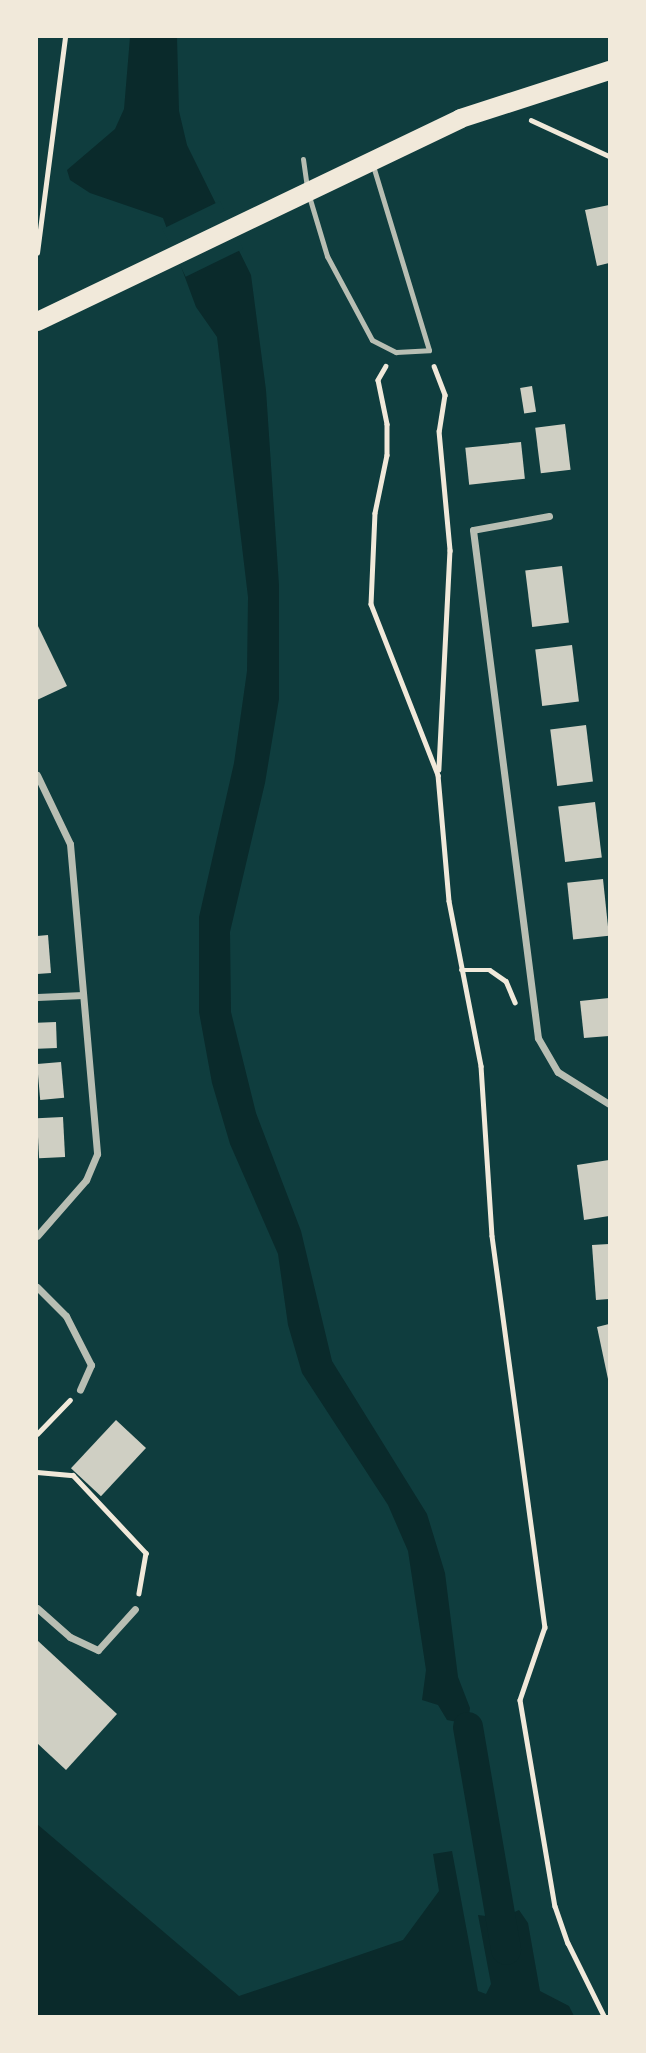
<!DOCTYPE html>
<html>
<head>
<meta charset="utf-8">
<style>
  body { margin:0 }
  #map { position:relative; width:646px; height:2053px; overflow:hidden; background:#0f3d3e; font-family:Lato,sans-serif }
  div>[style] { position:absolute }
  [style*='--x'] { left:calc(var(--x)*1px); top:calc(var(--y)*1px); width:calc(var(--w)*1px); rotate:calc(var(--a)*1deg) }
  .water>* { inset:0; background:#0a2a2b }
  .pier>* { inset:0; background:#0f3d3e; transform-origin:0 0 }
  .canal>* { height:30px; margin:-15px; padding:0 15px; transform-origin:15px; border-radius:15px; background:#0a2a2b }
  .building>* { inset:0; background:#cfcfc3; transform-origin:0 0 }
  .path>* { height:4.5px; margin:-2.25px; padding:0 2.25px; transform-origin:2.25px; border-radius:2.25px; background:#f1e9da }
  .service>* { height:5px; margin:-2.5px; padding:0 2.5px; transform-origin:2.5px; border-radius:2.5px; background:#b8beb3 }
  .minor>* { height:7px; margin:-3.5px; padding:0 3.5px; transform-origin:3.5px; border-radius:3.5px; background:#b8beb3 }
  .trunk>* { height:19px; margin:-9.5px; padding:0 9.5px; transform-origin:9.5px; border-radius:9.5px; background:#f1e9da }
  span { translate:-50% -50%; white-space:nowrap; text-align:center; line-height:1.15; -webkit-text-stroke:5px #f1e9da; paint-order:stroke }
  .frame { position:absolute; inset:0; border:38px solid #f1e9da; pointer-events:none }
</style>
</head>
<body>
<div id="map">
  <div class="water">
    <i style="clip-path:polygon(130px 37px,177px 37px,179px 111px,187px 145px,251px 275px,266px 390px,279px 585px,279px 699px,265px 783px,230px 932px,231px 1012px,256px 1113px,301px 1231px,332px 1361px,427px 1514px,445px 1573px,458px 1677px,470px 1708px,468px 1724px,447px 1720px,438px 1705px,422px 1700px,426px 1670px,408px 1551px,388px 1505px,302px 1373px,288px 1325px,278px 1254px,230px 1144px,212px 1083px,199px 1012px,199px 917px,234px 763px,247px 671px,248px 597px,217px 337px,196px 307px,163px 218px,90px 193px,70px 180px,67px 170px,115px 129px,124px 109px)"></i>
    <i style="clip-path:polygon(37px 1824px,239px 1996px,403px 1940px,439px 1891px,433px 1854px,452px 1851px,478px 1991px,486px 1994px,491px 1984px,478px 1915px,501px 1918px,519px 1910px,528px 1923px,540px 1991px,569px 2006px,574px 2016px,37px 2016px)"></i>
  </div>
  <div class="pier">
    <i style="left:220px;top:201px;width:53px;height:64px;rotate:64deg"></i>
  </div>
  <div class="canal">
    <i style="--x:468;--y:1727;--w:226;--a:80.3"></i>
  </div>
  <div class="building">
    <i style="clip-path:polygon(609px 205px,609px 263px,597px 266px,585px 210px)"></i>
    <i style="left:532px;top:386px;width:26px;height:12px;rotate:81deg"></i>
    <i style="left:565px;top:424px;width:46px;height:30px;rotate:83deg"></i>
    <i style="left:521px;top:442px;width:37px;height:56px;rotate:84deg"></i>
    <i style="left:562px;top:566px;width:57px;height:37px;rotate:83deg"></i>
    <i style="clip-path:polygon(37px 624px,67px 686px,37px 700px)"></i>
    <i style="left:572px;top:645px;width:57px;height:37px;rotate:83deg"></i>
    <i style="left:586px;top:725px;width:57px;height:36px;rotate:83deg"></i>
    <i style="left:595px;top:802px;width:56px;height:37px;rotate:83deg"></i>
    <i style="left:603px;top:879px;width:57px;height:36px;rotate:84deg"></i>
    <i style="clip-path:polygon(48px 935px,51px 973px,37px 974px,37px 936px)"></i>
    <i style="clip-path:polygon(609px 998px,609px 1036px,584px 1038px,580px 1001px)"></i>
    <i style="left:56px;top:1022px;width:26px;height:19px;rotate:88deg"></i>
    <i style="left:61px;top:1062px;width:36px;height:24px;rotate:85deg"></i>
    <i style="left:63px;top:1117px;width:40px;height:26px;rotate:87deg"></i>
    <i style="clip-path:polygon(609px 1160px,609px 1216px,584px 1220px,577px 1165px)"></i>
    <i style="clip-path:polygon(609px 1244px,609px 1299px,596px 1300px,592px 1245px)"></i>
    <i style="clip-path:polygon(609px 1324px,609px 1379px,608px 1379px,597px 1327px)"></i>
    <i style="left:116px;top:1420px;width:41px;height:66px;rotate:43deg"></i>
    <i style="clip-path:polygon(37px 1640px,117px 1714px,66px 1770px,37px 1743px)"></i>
  </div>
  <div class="path">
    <i style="--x:531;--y:120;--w:86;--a:24.8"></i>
    <i style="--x:37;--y:253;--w:218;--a:-82.6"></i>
    <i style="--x:386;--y:366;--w:16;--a:120"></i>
    <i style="--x:378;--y:380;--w:45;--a:78.4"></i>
    <i style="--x:387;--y:424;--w:31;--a:90"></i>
    <i style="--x:387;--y:455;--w:59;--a:101.7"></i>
    <i style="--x:375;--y:513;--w:91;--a:92.5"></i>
    <i style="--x:371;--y:604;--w:184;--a:68.6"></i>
    <i style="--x:438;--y:775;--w:126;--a:85"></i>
    <i style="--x:449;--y:901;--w:168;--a:79"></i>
    <i style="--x:481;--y:1066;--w:170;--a:86.3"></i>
    <i style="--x:492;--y:1236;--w:395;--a:82.3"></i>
    <i style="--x:545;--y:1627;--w:77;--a:108.9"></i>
    <i style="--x:520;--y:1700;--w:209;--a:80.4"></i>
    <i style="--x:555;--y:1906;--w:39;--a:71"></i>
    <i style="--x:568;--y:1943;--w:81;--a:63.7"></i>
    <i style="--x:434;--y:366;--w:31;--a:69"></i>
    <i style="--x:445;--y:395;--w:36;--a:99"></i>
    <i style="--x:439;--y:431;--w:120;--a:84.7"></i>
    <i style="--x:450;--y:550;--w:220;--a:92.9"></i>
    <i style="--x:461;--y:970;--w:29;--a:0"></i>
    <i style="--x:490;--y:970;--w:19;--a:35"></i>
    <i style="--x:506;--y:981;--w:23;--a:67"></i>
    <i style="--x:37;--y:1434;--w:47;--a:-45.9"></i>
    <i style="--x:37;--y:1472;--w:36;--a:5"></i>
    <i style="--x:73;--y:1475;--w:107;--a:46.9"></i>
    <i style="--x:146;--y:1553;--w:41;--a:99.9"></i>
  </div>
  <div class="service">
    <i style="--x:303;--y:159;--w:28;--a:82"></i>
    <i style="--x:309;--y:196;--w:63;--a:73.3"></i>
    <i style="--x:327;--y:256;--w:95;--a:61.8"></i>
    <i style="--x:372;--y:340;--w:27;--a:27"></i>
    <i style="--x:396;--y:352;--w:33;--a:-3"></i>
    <i style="--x:429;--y:350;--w:192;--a:-106.9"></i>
  </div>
  <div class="minor">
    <i style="--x:549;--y:516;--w:77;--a:169.6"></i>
    <i style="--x:473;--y:530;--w:512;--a:82.71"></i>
    <i style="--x:538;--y:1038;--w:39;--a:60"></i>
    <i style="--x:558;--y:1072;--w:60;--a:32.1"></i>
    <i style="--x:37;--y:775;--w:76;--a:64.4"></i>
    <i style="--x:70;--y:844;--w:311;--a:85"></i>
    <i style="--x:97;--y:1154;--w:28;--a:113"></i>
    <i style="--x:86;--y:1180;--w:74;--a:131.2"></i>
    <i style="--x:37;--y:997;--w:46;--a:-2.5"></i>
    <i style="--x:37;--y:1287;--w:41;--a:45"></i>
    <i style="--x:66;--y:1316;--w:55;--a:63"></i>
    <i style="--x:91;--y:1365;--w:27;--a:114"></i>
    <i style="--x:37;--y:1608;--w:44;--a:41.3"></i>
    <i style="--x:70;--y:1637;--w:31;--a:25"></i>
    <i style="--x:98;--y:1650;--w:55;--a:-47.9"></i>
  </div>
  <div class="trunk">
    <i style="--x:37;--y:321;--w:469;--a:-25.6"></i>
    <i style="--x:460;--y:118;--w:157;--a:-17.9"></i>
  </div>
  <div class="frame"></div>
</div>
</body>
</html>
